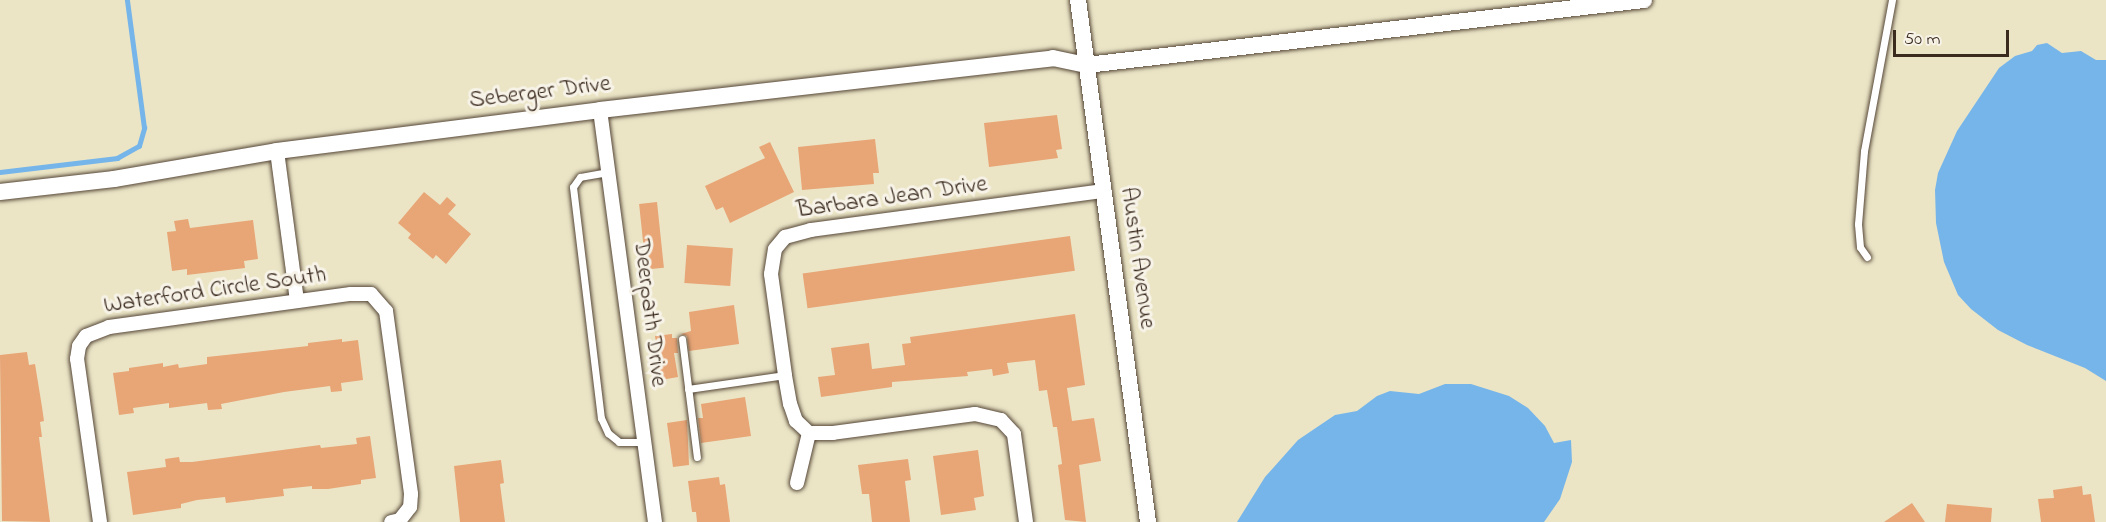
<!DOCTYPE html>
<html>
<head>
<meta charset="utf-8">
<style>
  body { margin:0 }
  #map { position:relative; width:2106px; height:522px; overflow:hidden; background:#ebe5c6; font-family:"Indie Flower",sans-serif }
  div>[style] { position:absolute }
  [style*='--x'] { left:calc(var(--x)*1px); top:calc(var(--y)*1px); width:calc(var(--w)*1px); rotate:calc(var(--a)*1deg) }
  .water>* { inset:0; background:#76b5e9 }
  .stream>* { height:4.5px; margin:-2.25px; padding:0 2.25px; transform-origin:2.25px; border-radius:2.25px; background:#76b5e9 }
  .building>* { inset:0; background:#e8a576; transform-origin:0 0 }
  .roads { filter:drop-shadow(0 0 2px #554637) drop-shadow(0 0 2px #554637) }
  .service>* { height:7px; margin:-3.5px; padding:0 3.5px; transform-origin:3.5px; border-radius:3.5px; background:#fff }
  .minor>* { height:14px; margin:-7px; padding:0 7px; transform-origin:7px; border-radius:7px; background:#fff }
  .tertiary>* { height:16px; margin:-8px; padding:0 8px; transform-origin:8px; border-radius:8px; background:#fff }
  span { translate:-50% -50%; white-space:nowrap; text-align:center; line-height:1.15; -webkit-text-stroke:6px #f7f3e8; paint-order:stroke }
  .street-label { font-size:24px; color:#3b2a1e }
  .scale { position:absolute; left:1893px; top:30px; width:116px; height:27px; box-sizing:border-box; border:3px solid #3b2a1e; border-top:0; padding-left:8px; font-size:18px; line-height:21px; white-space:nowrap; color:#3b2a1e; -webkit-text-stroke:4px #f7f3e8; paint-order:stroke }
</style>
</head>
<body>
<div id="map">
  <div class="water">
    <i style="clip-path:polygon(2047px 43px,2062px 53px,2081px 51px,2096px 60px,2106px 60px,2106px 381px,2085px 368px,2027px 345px,1998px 330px,1971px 309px,1958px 295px,1944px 262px,1936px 223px,1935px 190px,1938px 173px,1957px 131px,1999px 68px,2015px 56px,2032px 51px,2037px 45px)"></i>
    <i style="clip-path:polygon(1445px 384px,1471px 384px,1509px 396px,1528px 408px,1545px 426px,1554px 443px,1571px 440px,1572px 462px,1560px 499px,1544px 522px,1237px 522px,1265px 477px,1298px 440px,1335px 415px,1357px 411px,1377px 396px,1390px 391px,1419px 394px)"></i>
  </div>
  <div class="stream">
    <i style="--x:0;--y:172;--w:118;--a:-6.8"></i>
    <i style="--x:117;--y:158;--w:25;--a:-29"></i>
    <i style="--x:139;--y:146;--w:19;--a:-74"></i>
    <i style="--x:144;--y:128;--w:129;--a:-97.6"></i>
  </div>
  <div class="building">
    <i style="clip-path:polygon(1057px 115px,1062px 149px,1056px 150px,1058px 158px,989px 167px,984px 123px)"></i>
    <i style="clip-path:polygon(875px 139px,879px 173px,873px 173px,874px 184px,802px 190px,798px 147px)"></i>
    <i style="clip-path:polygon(770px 142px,794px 192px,730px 223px,723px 207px,716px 210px,705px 186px,765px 158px,759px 147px)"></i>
    <i style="clip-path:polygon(424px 192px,440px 205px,447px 197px,456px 205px,448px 214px,471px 234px,446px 264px,436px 255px,433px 259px,408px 238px,411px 234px,398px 223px)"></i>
    <i style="left:657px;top:202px;width:66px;height:18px;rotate:84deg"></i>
    <i style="clip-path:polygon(188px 219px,190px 228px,253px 220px,258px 259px,244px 261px,245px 268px,187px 275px,187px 269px,172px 271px,167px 232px,176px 231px,174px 221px)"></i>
    <i style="left:1070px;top:236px;width:35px;height:270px;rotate:82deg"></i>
    <i style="left:687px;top:245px;width:46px;height:38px;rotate:4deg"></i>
    <i style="clip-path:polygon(734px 305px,739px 344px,689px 351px,687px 336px,681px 334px,691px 331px,689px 312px)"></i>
    <i style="clip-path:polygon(1075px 314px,1085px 385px,1067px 388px,1072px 421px,1094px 418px,1101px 461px,1079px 465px,1086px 522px,1065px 520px,1058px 465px,1062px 464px,1057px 427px,1053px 427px,1047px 390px,1039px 391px,1035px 360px,1007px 363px,1009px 373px,993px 376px,992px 369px,967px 372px,968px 376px,892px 382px,892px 387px,821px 397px,818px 377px,835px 375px,831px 348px,869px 343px,872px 369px,905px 365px,902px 344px,911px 343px,910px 337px)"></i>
    <i style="clip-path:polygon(672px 334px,672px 338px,677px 338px,678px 353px,674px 353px,678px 377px,661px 380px,655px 336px)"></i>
    <i style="clip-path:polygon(342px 339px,342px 342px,358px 340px,363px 380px,341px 383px,342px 391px,331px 392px,330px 386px,284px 392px,221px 404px,222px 409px,208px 410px,207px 403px,169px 408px,169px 403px,133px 408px,134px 413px,119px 415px,113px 373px,129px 371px,129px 368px,163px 363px,163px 367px,178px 364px,179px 368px,207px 364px,207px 357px,308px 346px,308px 343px)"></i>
    <i style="clip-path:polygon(27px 352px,29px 365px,35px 364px,42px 407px,44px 421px,40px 422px,42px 437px,39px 437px,50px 522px,2px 521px,0 355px)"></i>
    <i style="clip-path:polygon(745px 397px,751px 436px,701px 443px,698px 418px,703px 418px,701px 404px)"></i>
    <i style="clip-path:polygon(687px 420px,689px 465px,673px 467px,667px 423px)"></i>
    <i style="clip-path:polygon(370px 436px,376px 478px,361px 480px,361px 484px,328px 489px,312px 489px,312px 486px,283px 489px,284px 496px,226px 503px,225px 497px,197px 500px,181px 504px,181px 508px,133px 515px,127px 472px,166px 467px,165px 459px,179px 457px,180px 462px,192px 462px,320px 445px,321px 448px,357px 444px,356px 438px)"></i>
    <i style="clip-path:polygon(978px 450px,984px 496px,974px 498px,976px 510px,941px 515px,933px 456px)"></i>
    <i style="clip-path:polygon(908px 459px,911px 480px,905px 481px,910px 522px,872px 522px,869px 494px,862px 494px,858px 465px)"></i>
    <i style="clip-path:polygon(501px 460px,504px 483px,500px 484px,505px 522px,460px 522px,454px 466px)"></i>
    <i style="clip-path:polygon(719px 477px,720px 485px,725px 484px,730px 522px,697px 522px,696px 512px,692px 512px,688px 481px)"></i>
    <i style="clip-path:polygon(2082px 486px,2083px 495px,2091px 494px,2095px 522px,2041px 522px,2038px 499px,2054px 498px,2053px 490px)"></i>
    <i style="clip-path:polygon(1912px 503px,1925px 522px,1884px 522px)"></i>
    <i style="clip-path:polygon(1947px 504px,1992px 508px,1991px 522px,1945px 522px)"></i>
  </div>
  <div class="roads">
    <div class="service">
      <i style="--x:608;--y:172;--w:28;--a:170"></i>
      <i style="--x:580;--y:177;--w:12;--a:125"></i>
      <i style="--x:573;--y:187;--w:233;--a:83.1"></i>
      <i style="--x:601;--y:418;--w:17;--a:65"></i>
      <i style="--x:608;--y:433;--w:14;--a:39"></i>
      <i style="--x:619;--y:442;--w:24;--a:0"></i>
      <i style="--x:1867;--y:257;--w:12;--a:-125"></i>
      <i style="--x:1860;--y:247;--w:23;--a:-95"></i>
      <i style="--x:1858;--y:224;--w:73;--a:-85.3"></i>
      <i style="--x:1864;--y:151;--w:154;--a:-79.5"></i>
      <i style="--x:682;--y:339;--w:119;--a:82.8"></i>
      <i style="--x:688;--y:389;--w:98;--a:-8.2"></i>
    </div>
    <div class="minor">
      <i style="--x:600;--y:110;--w:416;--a:82.4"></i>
      <i style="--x:277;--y:151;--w:151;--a:82.4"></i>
      <i style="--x:797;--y:483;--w:51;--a:-76.5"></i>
      <i style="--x:100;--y:522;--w:165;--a:-98"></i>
      <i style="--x:77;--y:359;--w:13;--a:-81"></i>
      <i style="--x:79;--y:346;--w:12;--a:-55"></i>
      <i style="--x:86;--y:336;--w:25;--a:-21"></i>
      <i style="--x:109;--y:327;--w:244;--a:-7.8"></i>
      <i style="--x:351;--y:294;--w:20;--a:0"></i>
      <i style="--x:371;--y:294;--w:23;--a:49"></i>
      <i style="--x:386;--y:311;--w:185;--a:82.2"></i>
      <i style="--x:411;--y:494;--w:13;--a:94"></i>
      <i style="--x:410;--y:507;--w:16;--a:128"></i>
      <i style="--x:400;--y:520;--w:9;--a:167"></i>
      <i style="--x:1026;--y:522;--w:89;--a:-97.8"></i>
      <i style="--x:1014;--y:434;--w:19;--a:-133"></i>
      <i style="--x:1001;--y:420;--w:27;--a:-167"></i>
      <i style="--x:975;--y:414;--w:143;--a:172.4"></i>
      <i style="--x:833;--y:433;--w:24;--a:180"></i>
      <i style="--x:809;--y:433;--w:18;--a:-137"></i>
      <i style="--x:796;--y:421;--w:18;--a:-109"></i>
      <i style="--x:790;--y:404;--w:29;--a:-100"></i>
      <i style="--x:785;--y:375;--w:102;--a:-97.9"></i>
      <i style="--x:771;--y:274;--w:25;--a:-81"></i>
      <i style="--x:775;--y:249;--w:16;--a:-50"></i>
      <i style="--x:785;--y:237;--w:27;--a:-15"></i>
      <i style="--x:811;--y:230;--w:296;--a:-7.6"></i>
    </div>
    <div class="tertiary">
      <i style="--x:1078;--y:0;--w:527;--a:82.36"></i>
      <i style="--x:0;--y:192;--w:115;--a:-6.5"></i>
      <i style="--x:114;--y:179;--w:165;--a:-9.7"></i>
      <i style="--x:277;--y:151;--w:326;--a:-7.2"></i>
      <i style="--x:600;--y:110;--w:456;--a:-6.5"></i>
      <i style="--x:1053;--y:58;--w:35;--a:12"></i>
      <i style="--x:1087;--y:65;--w:561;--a:-6.66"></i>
    </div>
  </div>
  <div class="street-label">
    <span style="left:540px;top:93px;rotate:-7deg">Seberger Drive</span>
    <span style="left:892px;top:198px;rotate:-8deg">Barbara Jean Drive</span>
    <span style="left:1137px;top:258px;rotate:82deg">Austin Avenue</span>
    <span style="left:215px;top:291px;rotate:-8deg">Waterford Circle South</span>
    <span style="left:649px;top:313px;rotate:83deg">Deerpath Drive</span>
  </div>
  <div class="scale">50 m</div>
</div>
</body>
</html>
